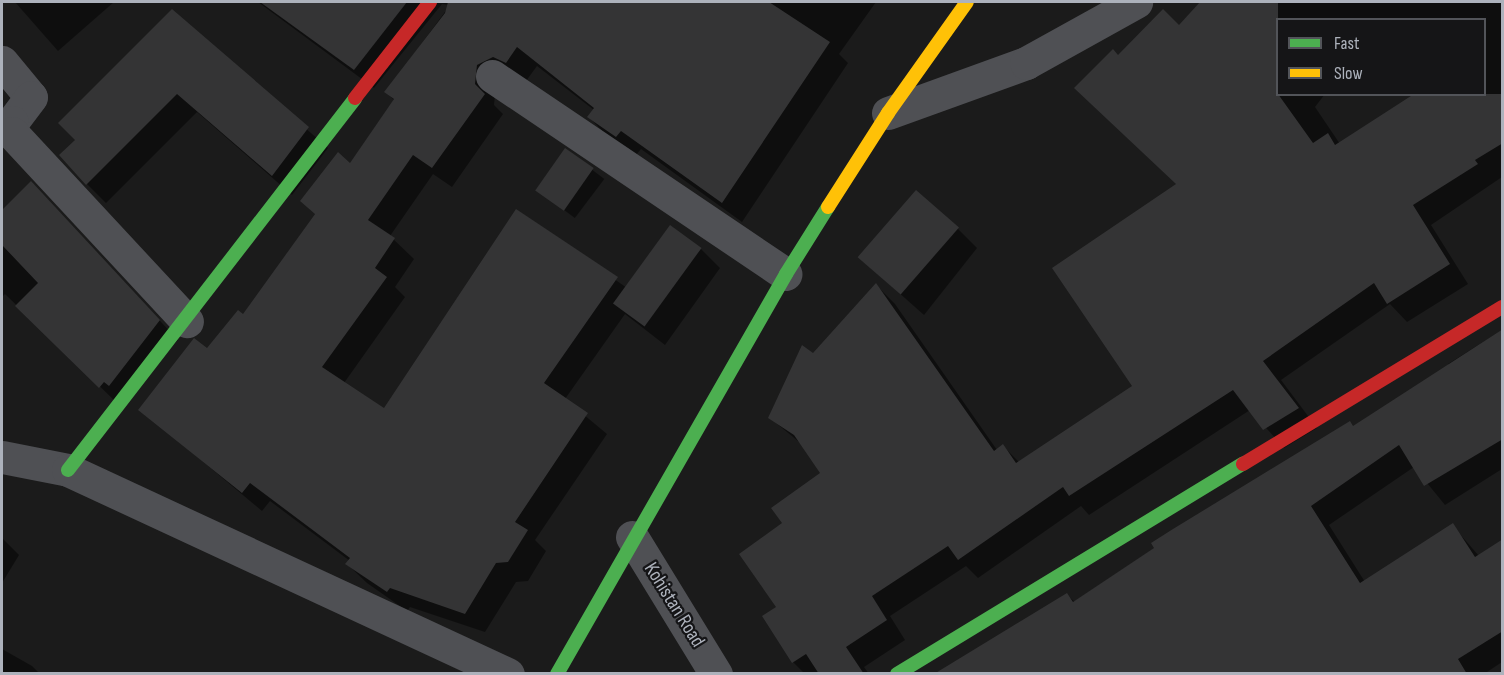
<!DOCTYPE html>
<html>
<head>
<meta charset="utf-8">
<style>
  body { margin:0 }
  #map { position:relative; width:1504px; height:675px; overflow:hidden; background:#1b1b1b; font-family:"Sofia Sans Condensed",sans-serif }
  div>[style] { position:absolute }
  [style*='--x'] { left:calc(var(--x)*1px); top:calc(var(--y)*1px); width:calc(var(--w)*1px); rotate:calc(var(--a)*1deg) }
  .shadow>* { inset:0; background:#0007; transform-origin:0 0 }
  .building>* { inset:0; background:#343435; transform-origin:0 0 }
  .street>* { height:33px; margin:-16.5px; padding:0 16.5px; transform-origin:16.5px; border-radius:16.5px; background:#4f5054 }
  .fast>* { height:14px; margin:-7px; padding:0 7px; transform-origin:7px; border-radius:7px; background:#4caf50 }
  .slow>* { height:14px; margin:-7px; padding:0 7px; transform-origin:7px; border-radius:7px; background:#ffc107 }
  .jam>* { height:14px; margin:-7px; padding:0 7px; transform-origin:7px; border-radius:7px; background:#c62828 }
  span { translate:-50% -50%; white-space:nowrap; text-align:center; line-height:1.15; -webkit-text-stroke:4.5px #151517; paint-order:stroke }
  .street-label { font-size:20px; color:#adb2bc }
  .frame { position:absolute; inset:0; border:3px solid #adb2bc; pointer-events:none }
  .legend { position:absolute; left:1276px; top:18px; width:210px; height:78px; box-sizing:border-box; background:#151517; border:2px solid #525459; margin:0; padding:8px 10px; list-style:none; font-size:18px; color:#adb2bc }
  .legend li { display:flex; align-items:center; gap:12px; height:30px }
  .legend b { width:30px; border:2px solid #525459 }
</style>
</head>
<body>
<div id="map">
  <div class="shadow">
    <i style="clip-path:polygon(15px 2px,114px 2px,58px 51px)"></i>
    <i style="clip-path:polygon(258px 2px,876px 2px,839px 54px,848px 63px,742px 222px,641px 149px,636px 155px,608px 137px,589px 117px,594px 110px,537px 66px,526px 81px,496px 84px,494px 105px,503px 114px,452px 187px,433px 174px,390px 236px,414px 259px,395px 287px,405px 297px,344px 383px,384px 410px,517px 211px,627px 288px,701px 249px,720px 268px,665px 345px,625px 314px,565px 399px,607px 434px,535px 540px,546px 551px,528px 581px,516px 582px,485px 632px,410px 607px,407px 611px,367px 583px,347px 564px,350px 561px,270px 501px,262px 511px,140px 409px,243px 316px,395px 101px,386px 92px,450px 5px,442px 4px,374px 88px)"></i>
    <i style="clip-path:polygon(evenodd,1202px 2px,1251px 2px,1258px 8px,1263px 2px,1502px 2px,1502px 177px,1431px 225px,1468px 284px,1407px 322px,1390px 304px,1281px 380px,1317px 428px,1284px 448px,1250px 410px,1089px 515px,1081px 506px,978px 578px,966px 566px,890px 616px,905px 640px,864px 667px,869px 674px,805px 674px,793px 662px,779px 608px,784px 524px,822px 474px,804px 446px,770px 418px,813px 355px,876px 285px,895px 304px,997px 450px,1003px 446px,1019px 462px,1134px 386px,1178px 184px,1118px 57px,1179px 27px,1202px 2px,1278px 20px,1484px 20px,1484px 94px,1340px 144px,1315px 107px,1325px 94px,1278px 94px,1278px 20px)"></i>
    <i style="clip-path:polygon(172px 11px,328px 148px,292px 195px,197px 112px,106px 203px,87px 184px,77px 140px)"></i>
    <i style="left:566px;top:150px;width:48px;height:49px;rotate:37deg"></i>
    <i style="clip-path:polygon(31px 184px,178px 340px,119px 405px,5px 294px,2px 297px,2px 212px)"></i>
    <i style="clip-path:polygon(958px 229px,977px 248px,924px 315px,861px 259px)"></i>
    <i style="clip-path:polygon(1502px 330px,1502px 469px,1445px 505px,1414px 467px,1329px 525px,1365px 582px,1452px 525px,1479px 556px,1502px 541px,1502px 662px,1484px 674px,937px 674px,1067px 595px,1075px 602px,1450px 367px,1448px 364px)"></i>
    <i style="clip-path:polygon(2px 538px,19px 555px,2px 583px)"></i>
    <i style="clip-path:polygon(2px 649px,32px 666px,40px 674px,2px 674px)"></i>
  </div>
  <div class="building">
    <i style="clip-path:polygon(260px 2px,407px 2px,354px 70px)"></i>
    <i style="clip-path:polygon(448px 2px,769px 2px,830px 42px,722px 203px,621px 131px,616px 137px,587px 117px,594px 108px,517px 47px,506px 63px,493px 57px,477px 65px,475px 84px,485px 94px,432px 168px,413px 155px,368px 220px,395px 238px,375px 268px,387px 277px,322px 367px,384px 408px,516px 209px,618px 277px,544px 383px,588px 413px,515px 522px,528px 530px,508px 562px,496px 563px,465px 614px,390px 588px,387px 592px,345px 564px,350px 558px,250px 483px,242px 493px,138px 410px,194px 338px,207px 348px,238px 310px,243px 314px,315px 214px,300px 201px,338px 152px,350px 163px,394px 99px,384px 92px,445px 13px)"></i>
    <i style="clip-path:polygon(1200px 2px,1278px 2px,1278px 94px,1313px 143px,1328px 133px,1335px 145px,1414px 94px,1503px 94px,1503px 143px,1475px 160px,1478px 164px,1413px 205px,1450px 264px,1387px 304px,1374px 283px,1263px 361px,1299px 408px,1263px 430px,1233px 390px,1069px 496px,1063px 487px,958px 560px,948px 546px,872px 596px,887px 620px,846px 647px,864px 674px,819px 674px,806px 654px,792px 663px,762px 616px,776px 607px,739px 554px,782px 523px,771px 508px,820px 473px,794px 435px,768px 418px,802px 345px,813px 353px,876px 283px,994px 451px,1003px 444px,1016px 463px,1132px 386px,1052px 268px,1176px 184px,1074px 88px,1113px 49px,1118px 55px,1163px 9px,1179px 25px)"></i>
    <i style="clip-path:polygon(172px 9px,309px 127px,272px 176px,177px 94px,86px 185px,59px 155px,75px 140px,58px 123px)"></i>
    <i style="left:565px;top:148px;width:35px;height:52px;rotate:35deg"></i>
    <i style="clip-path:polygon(31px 181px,160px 320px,109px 386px,104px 382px,99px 388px,15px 306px,38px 283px,2px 245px,2px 210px)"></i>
    <i style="left:916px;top:190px;width:57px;height:89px;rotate:41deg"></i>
    <i style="left:670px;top:225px;width:39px;height:97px;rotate:36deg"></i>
    <i style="clip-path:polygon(1503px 329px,1503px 439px,1424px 486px,1399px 445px,1311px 506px,1360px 583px,1453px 523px,1475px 557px,1503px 539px,1503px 631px,1458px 659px,1467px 674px,934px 674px,1067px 593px,1073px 602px,1154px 548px,1151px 543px,1173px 529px,1350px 421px,1353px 426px)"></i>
  </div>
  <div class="street">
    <i style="--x:2;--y:62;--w:45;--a:50.4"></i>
    <i style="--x:31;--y:97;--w:31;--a:127"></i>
    <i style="--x:12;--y:122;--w:11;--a:90"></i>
    <i style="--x:12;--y:133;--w:257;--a:47.1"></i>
    <i style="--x:492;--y:76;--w:354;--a:34"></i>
    <i style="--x:888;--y:113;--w:147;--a:-19.9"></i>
    <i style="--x:1026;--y:63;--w:126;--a:-29"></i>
    <i style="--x:2;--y:457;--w:67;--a:11.1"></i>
    <i style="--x:68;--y:470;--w:485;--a:24.9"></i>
    <i style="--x:632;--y:537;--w:161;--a:58.5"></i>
  </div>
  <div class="fast">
    <i style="--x:68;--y:470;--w:470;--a:-52.3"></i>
    <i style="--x:557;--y:674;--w:461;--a:-60.2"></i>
    <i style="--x:786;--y:274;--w:79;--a:-57.9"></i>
    <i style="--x:897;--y:674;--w:405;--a:-31.3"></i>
  </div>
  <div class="slow">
    <i style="--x:828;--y:207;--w:112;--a:-57.4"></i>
    <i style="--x:888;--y:113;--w:136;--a:-54.6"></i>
  </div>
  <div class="jam">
    <i style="--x:355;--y:98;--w:122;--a:-52"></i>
    <i style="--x:1243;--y:464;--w:303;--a:-31.2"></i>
  </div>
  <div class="street-label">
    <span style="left:674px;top:605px;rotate:58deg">Kohistan Road</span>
  </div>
  <div class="frame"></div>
  <ul class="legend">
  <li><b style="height:8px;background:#4caf50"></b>Fast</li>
  <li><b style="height:8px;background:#ffc107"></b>Slow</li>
  </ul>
</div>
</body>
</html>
